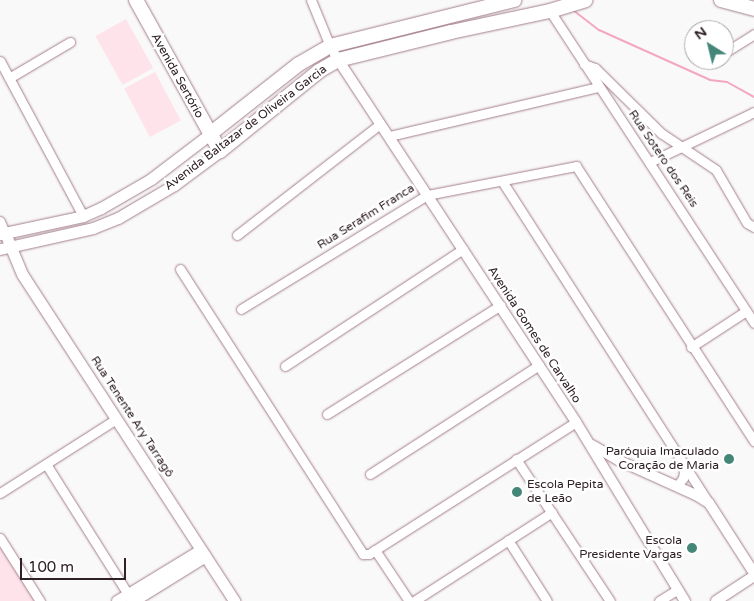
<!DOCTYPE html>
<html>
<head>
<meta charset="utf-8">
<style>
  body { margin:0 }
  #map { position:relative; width:754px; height:601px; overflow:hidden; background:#f9f9f9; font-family:"Varela Round",sans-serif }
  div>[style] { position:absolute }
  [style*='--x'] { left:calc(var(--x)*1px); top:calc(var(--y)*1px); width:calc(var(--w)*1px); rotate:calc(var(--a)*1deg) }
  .green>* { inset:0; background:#fee3eb; transform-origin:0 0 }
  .stream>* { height:2px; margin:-1px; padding:0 1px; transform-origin:1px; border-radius:1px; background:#f3a8c0 }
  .roads { filter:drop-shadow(0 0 1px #a47f8b) drop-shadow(0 0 1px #a47f8b) }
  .minor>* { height:9px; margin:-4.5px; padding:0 4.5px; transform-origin:4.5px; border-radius:4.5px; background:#fff }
  .tertiary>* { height:10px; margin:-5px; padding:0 5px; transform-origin:5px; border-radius:5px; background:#fff }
  .secondary>* { height:11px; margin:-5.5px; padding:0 5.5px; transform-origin:5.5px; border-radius:5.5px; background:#fff }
  .primary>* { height:14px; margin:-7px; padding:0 7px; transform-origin:7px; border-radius:7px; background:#fff }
  .dots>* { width:14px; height:14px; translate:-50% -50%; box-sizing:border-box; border:2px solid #fff; border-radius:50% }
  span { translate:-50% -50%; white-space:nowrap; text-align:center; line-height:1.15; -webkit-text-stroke:5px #fff; paint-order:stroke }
  .street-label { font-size:12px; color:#2f2025 }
  .poi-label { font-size:12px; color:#2f2025 }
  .right { translate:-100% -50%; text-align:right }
  .left { translate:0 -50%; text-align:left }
  .north { position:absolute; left:684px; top:20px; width:50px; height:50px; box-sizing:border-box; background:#fff; border:1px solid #aca6a8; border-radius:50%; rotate:324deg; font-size:14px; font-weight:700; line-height:20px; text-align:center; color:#2f2025 }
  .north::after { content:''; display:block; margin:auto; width:18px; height:22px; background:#448779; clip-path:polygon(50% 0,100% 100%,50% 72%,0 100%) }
  .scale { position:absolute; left:20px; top:558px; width:106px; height:22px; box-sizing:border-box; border:2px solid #2f2025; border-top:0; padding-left:6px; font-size:15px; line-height:18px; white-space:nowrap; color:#2f2025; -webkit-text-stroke:4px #fff; paint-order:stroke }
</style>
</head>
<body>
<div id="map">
  <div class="green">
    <i style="left:126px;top:19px;width:56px;height:35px;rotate:61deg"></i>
    <i style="left:155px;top:72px;width:55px;height:35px;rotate:62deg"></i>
    <i style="clip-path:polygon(0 545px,35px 601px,0 601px)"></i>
  </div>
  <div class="stream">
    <i style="--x:573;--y:10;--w:33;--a:38"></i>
    <i style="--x:599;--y:30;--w:122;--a:24.2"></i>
    <i style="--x:710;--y:80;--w:17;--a:7"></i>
    <i style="--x:727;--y:82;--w:31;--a:29"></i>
  </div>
  <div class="roads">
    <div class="minor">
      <i style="--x:311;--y:0;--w:50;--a:67.6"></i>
      <i style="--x:550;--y:11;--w:373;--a:56.8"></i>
      <i style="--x:724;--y:53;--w:36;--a:-32"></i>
      <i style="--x:0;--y:61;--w:176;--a:61.8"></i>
      <i style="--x:584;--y:64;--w:12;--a:20"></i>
      <i style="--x:595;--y:68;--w:93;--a:44.6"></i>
      <i style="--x:661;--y:133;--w:66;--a:33.9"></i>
      <i style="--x:716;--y:170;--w:61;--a:59.7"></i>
      <i style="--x:747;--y:223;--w:8;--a:30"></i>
      <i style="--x:9;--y:78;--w:71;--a:-30.5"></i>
      <i style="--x:389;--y:136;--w:215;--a:-13.2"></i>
      <i style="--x:650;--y:162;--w:115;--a:-25.7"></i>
      <i style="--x:502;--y:181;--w:383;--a:57.3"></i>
      <i style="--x:237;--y:235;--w:181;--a:-37.8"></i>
      <i style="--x:180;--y:269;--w:339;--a:57.3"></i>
      <i style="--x:363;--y:554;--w:6;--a:0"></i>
      <i style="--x:369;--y:554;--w:7;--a:-34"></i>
      <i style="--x:375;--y:550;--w:238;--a:-32.5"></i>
      <i style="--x:241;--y:309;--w:218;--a:-31.5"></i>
      <i style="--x:427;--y:195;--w:152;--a:-11"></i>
      <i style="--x:576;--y:166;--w:328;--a:57.1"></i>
      <i style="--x:691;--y:347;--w:66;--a:-33.2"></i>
      <i style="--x:285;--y:366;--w:213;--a:-33.3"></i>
      <i style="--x:327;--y:414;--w:205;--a:-32.1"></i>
      <i style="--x:516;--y:459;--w:170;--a:56.5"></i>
      <i style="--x:46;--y:464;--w:160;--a:57.8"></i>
      <i style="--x:370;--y:474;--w:201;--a:-32.8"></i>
      <i style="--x:677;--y:486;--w:10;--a:-53"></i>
      <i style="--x:683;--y:478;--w:12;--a:-81"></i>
      <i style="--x:0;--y:493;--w:138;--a:-32.5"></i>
      <i style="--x:0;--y:538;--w:75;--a:57.6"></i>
      <i style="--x:508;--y:540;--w:72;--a:57.4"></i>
      <i style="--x:375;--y:550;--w:61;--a:56.3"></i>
      <i style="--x:414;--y:601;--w:164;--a:-32.8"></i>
      <i style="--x:659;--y:601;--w:22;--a:-32"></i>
    </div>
    <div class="tertiary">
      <i style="--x:335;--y:55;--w:439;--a:56.7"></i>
      <i style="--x:576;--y:422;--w:210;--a:58.7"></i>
      <i style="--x:0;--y:222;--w:12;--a:66"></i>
      <i style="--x:592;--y:445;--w:30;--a:30"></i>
      <i style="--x:618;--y:460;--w:85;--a:24.2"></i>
      <i style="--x:696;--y:495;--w:15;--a:32"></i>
      <i style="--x:709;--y:503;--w:83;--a:57.3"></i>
      <i style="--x:117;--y:601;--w:98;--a:-31.3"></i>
      <i style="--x:135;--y:601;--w:84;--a:-31.8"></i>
      <i style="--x:716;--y:601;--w:45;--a:-33.3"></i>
    </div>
    <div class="secondary">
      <i style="--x:5;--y:233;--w:44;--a:67.5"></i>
      <i style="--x:22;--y:274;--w:390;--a:57"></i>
      <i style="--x:0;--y:234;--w:85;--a:-12.2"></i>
      <i style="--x:83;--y:216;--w:20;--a:-24"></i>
      <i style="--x:101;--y:208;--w:58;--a:-30.1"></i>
      <i style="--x:151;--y:179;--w:74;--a:-37.3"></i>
      <i style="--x:0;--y:249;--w:95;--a:-12.7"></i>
      <i style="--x:93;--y:228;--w:27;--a:-22"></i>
      <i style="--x:118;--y:218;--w:65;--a:-30.5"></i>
      <i style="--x:174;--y:185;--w:57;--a:-36.5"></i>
    </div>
    <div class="primary">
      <i style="--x:136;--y:0;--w:173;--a:60.9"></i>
      <i style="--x:220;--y:151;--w:127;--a:-38.9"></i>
      <i style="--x:319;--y:71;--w:22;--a:-30"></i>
      <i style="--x:338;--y:60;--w:116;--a:-13.9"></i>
      <i style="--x:451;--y:32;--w:101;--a:-12"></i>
      <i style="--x:550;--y:11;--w:37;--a:-17"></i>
      <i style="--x:721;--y:0;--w:34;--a:15"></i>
      <i style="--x:210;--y:134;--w:113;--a:-38.2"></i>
      <i style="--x:299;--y:64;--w:36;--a:-30"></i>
      <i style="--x:330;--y:46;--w:190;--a:-14"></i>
    </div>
  </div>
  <div class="dots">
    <i style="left:729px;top:459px;background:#448779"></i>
    <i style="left:517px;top:492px;background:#448779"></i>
    <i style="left:692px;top:548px;background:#448779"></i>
  </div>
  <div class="street-label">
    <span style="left:177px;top:76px;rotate:61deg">Avenida Sertório</span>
    <span style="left:246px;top:128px;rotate:-37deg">Avenida Baltazar de Oliveira Garcia</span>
    <span style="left:663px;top:159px;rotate:56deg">Rua Sotero dos Reis</span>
    <span style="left:366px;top:217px;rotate:-32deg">Rua Serafim Franca</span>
    <span style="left:534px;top:335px;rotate:57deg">Avenida Gomes de Carvalho</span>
    <span style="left:132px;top:417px;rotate:57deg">Rua Tenente Ary Tarragô</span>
  </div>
  <div class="poi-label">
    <span class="right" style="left:719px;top:459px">Paróquia Imaculado<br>Coração de Maria</span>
    <span class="left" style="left:527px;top:492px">Escola Pepita<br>de Leão</span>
    <span class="right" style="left:682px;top:548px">Escola<br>Presidente Vargas</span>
  </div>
  <div class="north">N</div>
  <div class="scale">100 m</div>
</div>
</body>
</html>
